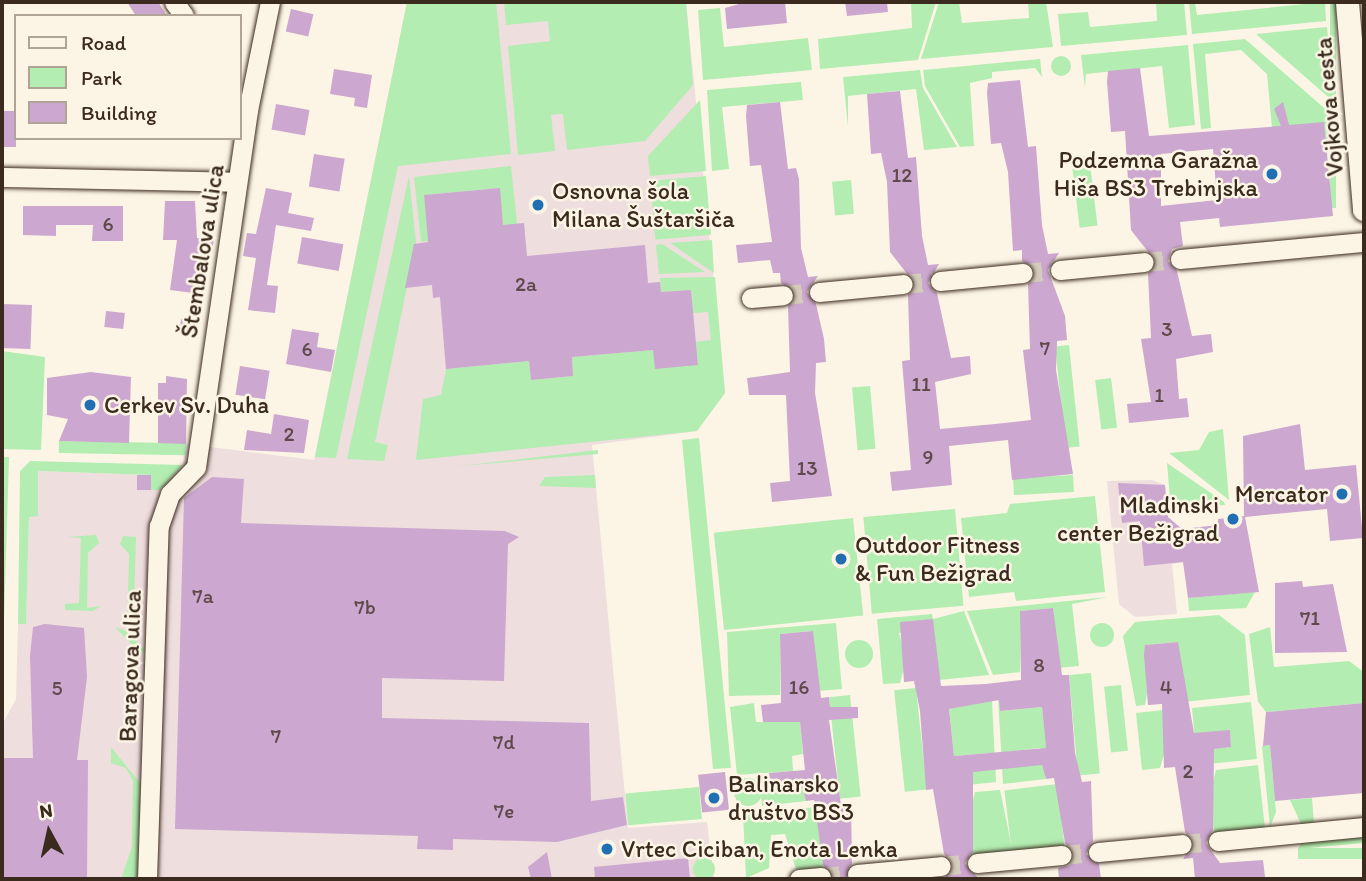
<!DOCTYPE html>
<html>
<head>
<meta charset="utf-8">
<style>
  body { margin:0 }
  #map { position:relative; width:1366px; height:881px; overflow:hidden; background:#fcf5e5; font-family:Itim,sans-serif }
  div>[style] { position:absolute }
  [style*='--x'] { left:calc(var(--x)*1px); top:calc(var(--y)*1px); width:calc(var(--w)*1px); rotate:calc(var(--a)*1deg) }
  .built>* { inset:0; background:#eedede }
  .green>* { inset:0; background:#b3edb1; transform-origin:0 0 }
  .round { border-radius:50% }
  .building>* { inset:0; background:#cca7cf; transform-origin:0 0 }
  .minor-tunnel>* { height:19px; margin-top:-9.5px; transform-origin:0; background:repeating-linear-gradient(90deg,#d5ccbd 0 19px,transparent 0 29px) }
  .roads { filter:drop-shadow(0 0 2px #3b2a1e) drop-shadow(0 0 2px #3b2a1e) }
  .minor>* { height:19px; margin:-9.5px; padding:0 9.5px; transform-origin:9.5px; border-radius:9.5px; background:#fcf5e5 }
  .tertiary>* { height:23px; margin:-11.5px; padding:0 11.5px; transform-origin:11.5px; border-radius:11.5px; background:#fcf5e5 }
  .dots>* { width:19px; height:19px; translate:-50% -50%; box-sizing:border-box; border:4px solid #fcf5e5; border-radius:50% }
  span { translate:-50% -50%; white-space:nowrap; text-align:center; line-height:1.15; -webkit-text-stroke:5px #fcf5e5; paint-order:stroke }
  .number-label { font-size:21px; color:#5f494a }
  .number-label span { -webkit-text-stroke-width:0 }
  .street-label { font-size:24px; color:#3b2a1e }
  .poi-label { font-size:24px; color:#3b2a1e }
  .right { translate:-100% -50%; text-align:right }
  .left { translate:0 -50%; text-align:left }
  .frame { position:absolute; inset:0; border:4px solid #3b2a1e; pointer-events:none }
  .legend { position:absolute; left:14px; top:14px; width:228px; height:126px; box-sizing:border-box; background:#fcf5e5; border:2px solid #afa495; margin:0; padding:9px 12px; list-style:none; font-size:21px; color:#3b2a1e }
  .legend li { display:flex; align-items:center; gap:14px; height:35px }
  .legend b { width:35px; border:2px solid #afa495 }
  .north { position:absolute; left:14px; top:797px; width:70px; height:70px; -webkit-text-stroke:5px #fcf5e5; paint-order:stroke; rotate:352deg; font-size:19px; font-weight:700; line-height:28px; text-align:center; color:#3b2a1e }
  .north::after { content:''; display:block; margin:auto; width:24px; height:32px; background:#3b2a1e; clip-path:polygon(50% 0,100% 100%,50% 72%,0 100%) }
</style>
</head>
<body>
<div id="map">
  <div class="built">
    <i style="clip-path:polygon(407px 2px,686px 2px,725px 393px,697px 431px,592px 445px,628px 828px,707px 822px,714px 879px,2px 879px,2px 725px,16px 699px,18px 624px,26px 624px,29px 516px,38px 516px,38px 471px,151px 475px,166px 482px,183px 465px,186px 444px,314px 460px)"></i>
    <i style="clip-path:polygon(1152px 480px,1165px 485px,1168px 522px,1181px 528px,1184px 562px,1172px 564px,1177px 614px,1135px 617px,1119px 604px,1107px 481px)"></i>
  </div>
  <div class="green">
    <i style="clip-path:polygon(407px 2px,496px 2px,511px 154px,398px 166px,336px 458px,315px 457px)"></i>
    <i style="clip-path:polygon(504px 2px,686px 2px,693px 85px,645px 141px,567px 150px,563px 114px,557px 114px,551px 115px,555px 151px,518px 155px,508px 46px,550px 41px,548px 21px,506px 25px)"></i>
    <i style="clip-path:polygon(911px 2px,936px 2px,918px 60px,820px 69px,818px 39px,912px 28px)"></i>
    <i style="clip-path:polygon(939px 2px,959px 2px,962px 23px,1029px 18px,1028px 2px,1046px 2px,1053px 47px,921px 59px)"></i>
    <i style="clip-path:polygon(1156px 2px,1184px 2px,1187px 35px,1061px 46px,1058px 14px,1088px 12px,1090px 27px,1157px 21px)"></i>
    <i style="clip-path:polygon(1189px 2px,1195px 2px,1197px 15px,1325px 2px,1326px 21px,1192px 34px)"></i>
    <i style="left:1330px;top:2px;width:6px;height:206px"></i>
    <i style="clip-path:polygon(720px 8px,724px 47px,808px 38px,812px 70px,703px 80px,698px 10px)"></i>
    <i style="clip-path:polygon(1327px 27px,1334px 102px,1256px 34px)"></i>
    <i style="clip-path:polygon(1245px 39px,1331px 114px,1334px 150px,1272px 128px,1267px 74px,1241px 50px,1205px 54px,1211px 128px,1201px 129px,1193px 44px)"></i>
    <i style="clip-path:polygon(1188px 45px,1195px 125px,1169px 128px,1162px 66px,1086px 74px,1085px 88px,1081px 55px)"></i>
    <i class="round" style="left:1051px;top:56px;width:20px;height:20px"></i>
    <i style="clip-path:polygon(1040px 59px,1042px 77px,1035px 68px,992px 72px,992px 78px,970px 83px,974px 146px,960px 147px,925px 86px,923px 70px)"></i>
    <i style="clip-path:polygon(920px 70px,923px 88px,957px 147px,924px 150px,916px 89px,848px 96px,848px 127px,843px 77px)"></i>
    <i style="clip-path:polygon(801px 82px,803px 100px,722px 107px,729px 169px,712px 171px,707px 90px)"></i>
    <i style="clip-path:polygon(700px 100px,706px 171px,650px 176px,648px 156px)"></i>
    <i style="left:1089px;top:156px;width:70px;height:18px;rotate:83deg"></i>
    <i style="clip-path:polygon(511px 166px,518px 233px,504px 235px,499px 188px,424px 195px,428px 241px,421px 242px,414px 177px)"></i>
    <i style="clip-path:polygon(409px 176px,416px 243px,375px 442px,388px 445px,384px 461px,347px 459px)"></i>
    <i style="left:706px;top:176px;width:59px;height:56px;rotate:85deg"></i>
    <i style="left:851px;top:180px;width:34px;height:19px;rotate:85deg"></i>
    <i style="clip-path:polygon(712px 240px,714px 273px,670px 243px)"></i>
    <i style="clip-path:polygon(662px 244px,705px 272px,659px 274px,656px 245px)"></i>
    <i style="clip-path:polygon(715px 277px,725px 393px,697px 431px,416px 460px,423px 399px,441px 395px,446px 369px,529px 361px,531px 380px,573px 376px,572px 357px,653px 350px,698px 365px,696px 342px,711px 340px,708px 312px,693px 313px,691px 290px,661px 292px,660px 278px)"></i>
    <i style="left:1069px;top:345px;width:102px;height:14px;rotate:84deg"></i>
    <i style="clip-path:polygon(2px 351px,45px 357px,41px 450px,2px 449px)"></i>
    <i style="left:1111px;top:378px;width:50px;height:16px;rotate:83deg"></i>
    <i style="left:870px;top:386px;width:63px;height:18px;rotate:85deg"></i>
    <i style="clip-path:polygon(1223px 429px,1229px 500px,1169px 453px,1199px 450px,1209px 432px)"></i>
    <i style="clip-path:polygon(699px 438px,731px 768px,728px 768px,713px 769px,682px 440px)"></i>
    <i style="left:59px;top:441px;width:127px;height:12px;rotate:1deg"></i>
    <i style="clip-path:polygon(598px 450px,598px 454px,449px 467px,469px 465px)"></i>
    <i style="clip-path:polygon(2px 457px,9px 457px,2px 687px)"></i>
    <i style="clip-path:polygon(30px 461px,183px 465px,160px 490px,150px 490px,150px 475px,38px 471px,38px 516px,29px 517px,26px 624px,18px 624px,20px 471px)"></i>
    <i style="clip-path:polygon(1167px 463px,1224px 502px,1225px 505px,1171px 510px)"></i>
    <i style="clip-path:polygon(595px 475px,596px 488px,539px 486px,545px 477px)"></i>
    <i style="left:1073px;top:475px;width:17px;height:60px;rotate:87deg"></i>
    <i style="clip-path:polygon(1095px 496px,1105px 592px,1016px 601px,1014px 592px,969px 597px,961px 518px,1007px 513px,1010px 504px)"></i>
    <i style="left:955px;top:509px;width:97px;height:92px;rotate:85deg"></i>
    <i style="left:853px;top:518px;width:98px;height:140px;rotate:84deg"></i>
    <i style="clip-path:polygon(96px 535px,99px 543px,88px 553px,87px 608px,101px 606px,93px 611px,65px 610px,65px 604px,79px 603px,81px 538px,67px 537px)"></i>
    <i style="clip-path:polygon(123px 536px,136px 537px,133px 638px,145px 650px,141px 654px,115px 627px,127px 631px,129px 554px,120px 544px)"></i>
    <i style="clip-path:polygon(1255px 592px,1246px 608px,1189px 611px,1188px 598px)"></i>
    <i style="clip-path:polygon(1108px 597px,1072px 604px,1079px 666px,1059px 668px,1053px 608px,1021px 611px,1020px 672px,993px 675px,967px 611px)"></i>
    <i style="clip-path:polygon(964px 611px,989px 675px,939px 680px,934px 629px,899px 633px,906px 660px,900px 683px,883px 684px,877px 619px,932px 614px,933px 619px)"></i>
    <i style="clip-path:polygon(1219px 615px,1245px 635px,1250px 695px,1183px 702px,1177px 642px,1145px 645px,1147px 694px,1145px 705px,1136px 706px,1123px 636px,1135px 622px)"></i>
    <i class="round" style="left:1090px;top:623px;width:24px;height:24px"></i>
    <i style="clip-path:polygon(836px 623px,842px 689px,818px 691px,812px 631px,780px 634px,780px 695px,729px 696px,727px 632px)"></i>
    <i style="clip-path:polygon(1270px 627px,1274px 667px,1349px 661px,1364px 672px,1364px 703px,1266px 712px,1258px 702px,1249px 634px)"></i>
    <i class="round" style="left:845px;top:640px;width:28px;height:28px"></i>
    <i style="left:1091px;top:673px;width:101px;height:22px;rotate:85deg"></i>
    <i style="clip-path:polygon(997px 680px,1001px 711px,1042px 707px,1047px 756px,1040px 748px,1006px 752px,1042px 765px,1046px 779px,1003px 784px)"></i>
    <i style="left:1121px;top:685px;width:66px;height:17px;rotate:84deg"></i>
    <i style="left:916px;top:688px;width:102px;height:22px;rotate:84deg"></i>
    <i style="left:850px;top:695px;width:102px;height:21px;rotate:84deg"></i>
    <i style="clip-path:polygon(992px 700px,996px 782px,959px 786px,989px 753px,954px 756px,949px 709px)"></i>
    <i style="clip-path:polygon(1251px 702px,1257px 759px,1199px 765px,1203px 750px,1231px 747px,1230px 731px,1195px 742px,1192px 708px)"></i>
    <i style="clip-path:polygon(754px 703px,756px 722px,800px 722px,803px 754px,792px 756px,793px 771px,737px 775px,730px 707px)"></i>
    <i style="clip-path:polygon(1163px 710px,1167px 744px,1160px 768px,1142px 770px,1136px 713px)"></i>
    <i style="clip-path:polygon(1270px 745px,1276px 812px,1270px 827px,1262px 746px)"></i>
    <i style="clip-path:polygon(111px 747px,141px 784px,138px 879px,121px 879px,132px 847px,133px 781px,126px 768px,111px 763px)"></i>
    <i style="clip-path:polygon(1258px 765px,1265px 829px,1214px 833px,1210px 793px,1216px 770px)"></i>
    <i style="clip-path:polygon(769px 775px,771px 790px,802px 787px,806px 801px,762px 806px,759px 776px)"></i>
    <i class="round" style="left:734px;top:778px;width:28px;height:28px"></i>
    <i style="left:1057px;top:784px;width:64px;height:53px;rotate:83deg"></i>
    <i style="left:699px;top:787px;width:32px;height:74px;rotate:85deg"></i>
    <i style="clip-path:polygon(1000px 790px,1013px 853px,973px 857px,969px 816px,975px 792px)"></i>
    <i style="clip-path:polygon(1312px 798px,1314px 823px,1301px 824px,1290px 800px)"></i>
    <i style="clip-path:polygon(816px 807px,824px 871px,796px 869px,785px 834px,771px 835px,769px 868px,746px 878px,743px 814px)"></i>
    <i style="clip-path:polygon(1364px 837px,1364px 843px,1298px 849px,1302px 841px)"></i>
    <i style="left:1364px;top:848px;width:11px;height:66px;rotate:90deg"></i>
    <i class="round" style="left:693px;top:858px;width:22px;height:22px"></i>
  </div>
  <div class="building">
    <i style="clip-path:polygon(127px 2px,158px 2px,167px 16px,136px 16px)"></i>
    <i style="clip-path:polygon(746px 2px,785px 2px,787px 23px,727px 29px,725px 8px)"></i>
    <i style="clip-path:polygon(845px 2px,887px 2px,888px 12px,847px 16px)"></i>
    <i style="left:291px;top:9px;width:23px;height:23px;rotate:13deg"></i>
    <i style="clip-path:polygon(evenodd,1140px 68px,1149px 136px,1281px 126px,1274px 109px,1283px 102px,1289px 125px,1324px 122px,1333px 216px,1220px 227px,1219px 218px,1180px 222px,1183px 246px,1172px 249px,1168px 261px,1177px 271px,1192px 336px,1211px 334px,1213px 352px,1176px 359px,1179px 399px,1187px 398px,1189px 417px,1129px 423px,1127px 404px,1151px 402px,1141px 339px,1151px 338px,1148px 273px,1156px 262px,1131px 230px,1125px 131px,1111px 132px,1107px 82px,1108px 71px,1140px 68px,1213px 149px,1217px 200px,1161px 206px,1161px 154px,1213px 149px)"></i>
    <i style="clip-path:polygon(334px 69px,372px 75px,367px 108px,354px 106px,355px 98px,330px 94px)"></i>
    <i style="clip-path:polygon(1020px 80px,1028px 147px,1036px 146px,1042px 225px,1048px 254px,1059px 253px,1048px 270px,1065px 316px,1067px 340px,1057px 341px,1056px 370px,1073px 474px,1012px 480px,1008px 440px,949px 446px,952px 485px,892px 491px,890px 472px,911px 470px,902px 361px,910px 360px,908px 295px,915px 284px,890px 252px,887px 182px,881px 153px,871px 154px,867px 94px,900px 91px,908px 158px,916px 157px,922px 236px,928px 265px,939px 264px,928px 283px,937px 293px,951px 358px,970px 356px,971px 374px,935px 382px,940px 429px,995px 424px,1031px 420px,1023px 350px,1030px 349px,1028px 284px,1035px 271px,1022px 261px,1022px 250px,1013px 251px,1008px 172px,1001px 143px,991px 144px,987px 93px,988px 83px)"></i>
    <i style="clip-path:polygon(780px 102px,788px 169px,796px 168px,799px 179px,801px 248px,808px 277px,818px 276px,807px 292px,816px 304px,824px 339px,826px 362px,816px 363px,815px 393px,832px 496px,772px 502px,770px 483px,790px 481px,786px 395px,749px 395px,747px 378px,790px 372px,788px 306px,795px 293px,781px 283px,780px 273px,773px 273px,770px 260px,738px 263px,736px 245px,772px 242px,761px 165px,750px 166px,746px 116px,747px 105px)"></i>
    <i style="left:276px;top:104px;width:34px;height:26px;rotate:10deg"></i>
    <i style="left:2px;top:111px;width:14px;height:36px"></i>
    <i style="left:314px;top:154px;width:31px;height:33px;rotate:9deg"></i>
    <i style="clip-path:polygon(266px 188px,292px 193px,288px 213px,314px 218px,311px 231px,276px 225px,267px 285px,278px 286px,275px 313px,248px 310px,256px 258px,243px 256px,247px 233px,256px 234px)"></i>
    <i style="clip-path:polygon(500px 188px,503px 225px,524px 223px,527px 256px,645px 245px,648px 283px,660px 282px,661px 292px,691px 290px,698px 365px,655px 369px,653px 350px,572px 357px,573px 376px,531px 380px,529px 361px,446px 369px,440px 297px,433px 298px,432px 285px,405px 288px,414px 244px,428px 242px,424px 195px)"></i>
    <i style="clip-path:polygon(165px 201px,195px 201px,197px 238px,214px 238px,212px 253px,199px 252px,193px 293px,170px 290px,177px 240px,163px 240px)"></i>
    <i style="clip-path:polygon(23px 206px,123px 206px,123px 241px,92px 241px,93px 225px,56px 225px,56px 236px,23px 235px)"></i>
    <i style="left:302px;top:237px;width:42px;height:27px;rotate:10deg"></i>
    <i style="left:2px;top:304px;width:30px;height:44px;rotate:2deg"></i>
    <i style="left:106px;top:311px;width:19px;height:16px;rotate:6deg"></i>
    <i style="left:181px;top:319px;width:17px;height:14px;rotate:7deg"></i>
    <i style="clip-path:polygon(292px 329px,319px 333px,317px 347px,335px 350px,331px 372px,286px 364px)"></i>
    <i style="left:240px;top:366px;width:30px;height:29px;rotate:9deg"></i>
    <i style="clip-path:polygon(91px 372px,131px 377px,129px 443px,59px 441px,68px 419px,47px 415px,47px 378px)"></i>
    <i style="clip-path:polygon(166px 376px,187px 379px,186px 444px,158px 443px,158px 383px,166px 383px)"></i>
    <i style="clip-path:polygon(274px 414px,309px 420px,304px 453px,244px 450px,247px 430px,271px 434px)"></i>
    <i style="clip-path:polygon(1300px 424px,1305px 470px,1356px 465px,1363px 538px,1330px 541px,1327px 509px,1245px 517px,1259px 592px,1188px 598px,1183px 562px,1144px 566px,1140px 521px,1122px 523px,1118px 483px,1165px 485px,1168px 517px,1182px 529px,1218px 525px,1218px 519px,1244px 516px,1243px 436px)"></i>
    <i style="left:137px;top:475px;width:14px;height:15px"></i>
    <i style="clip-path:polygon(212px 477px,244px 479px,241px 523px,505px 531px,519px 537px,508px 544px,504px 681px,382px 678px,382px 718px,589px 723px,591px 801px,623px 797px,627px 825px,557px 842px,453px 839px,453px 850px,417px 849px,418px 836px,175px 829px,184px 498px)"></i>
    <i style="clip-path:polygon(1302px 581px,1303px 587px,1333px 584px,1347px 652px,1275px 653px,1275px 583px)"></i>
    <i style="clip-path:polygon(evenodd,1053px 608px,1062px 675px,1069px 675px,1075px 753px,1082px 782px,1091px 781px,1093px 841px,1086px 854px,1099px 864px,1101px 879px,1059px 879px,1058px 868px,1070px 865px,1074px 853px,1065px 843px,1054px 778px,1046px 779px,1042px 765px,973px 772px,973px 852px,965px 863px,979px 879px,944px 879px,953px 864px,944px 854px,933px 789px,926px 790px,920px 711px,914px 681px,904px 682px,900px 622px,933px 619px,941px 686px,986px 684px,1021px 680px,1020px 611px,1053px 608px,999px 700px,1000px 711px,1042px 707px,1046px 748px,954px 756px,949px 709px,999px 700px)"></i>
    <i style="clip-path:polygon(45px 624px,84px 628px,87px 677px,77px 760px,88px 760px,87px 879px,2px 879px,2px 758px,33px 758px,30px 656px,33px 627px)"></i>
    <i style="clip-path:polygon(813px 631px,821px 698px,829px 697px,830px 707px,858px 707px,858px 718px,829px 720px,841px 805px,851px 804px,852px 863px,846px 879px,833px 879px,823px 865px,814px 800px,806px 801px,802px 787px,771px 790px,769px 773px,805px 770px,800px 722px,763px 722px,761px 705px,781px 703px,780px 634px)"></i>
    <i style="clip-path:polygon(1178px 642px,1194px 733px,1230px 730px,1231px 747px,1214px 749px,1213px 830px,1206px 843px,1220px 863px,1263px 860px,1265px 877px,1195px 879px,1193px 858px,1183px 859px,1194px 842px,1185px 832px,1175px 767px,1164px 768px,1162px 704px,1148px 705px,1144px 655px,1145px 645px)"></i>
    <i style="clip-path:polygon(1364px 703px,1364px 793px,1275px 801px,1270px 745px,1263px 746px,1266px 712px)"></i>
    <i style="left:725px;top:772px;width:38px;height:27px;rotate:84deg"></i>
    <i style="clip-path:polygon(547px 852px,552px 879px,531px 879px,528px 867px)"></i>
    <i style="clip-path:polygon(688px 858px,690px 879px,595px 879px,594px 867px)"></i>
  </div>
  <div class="minor-tunnel">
    <i style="--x:1144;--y:262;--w:36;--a:-5"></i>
    <i style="--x:1023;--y:273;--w:37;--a:-5"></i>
    <i style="--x:903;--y:284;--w:37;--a:-5"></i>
    <i style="--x:783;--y:295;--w:36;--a:-5"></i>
    <i style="--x:1182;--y:844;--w:36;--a:-5"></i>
    <i style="--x:1062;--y:855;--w:36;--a:-5"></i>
    <i style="--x:941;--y:866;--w:36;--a:-5"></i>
    <i style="--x:821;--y:877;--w:36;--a:-5"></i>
  </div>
  <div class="roads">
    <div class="minor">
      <i style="--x:174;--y:2;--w:17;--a:54"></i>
      <i style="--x:2;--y:177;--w:235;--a:1.2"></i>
      <i style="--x:1180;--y:259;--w:185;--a:-5.3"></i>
      <i style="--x:1060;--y:270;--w:84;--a:-5.4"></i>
      <i style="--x:940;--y:281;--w:83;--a:-5.5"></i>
      <i style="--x:819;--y:292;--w:84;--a:-5.4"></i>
      <i style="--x:751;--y:298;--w:32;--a:-5"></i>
      <i style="--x:1218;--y:841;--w:147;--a:-5.5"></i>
      <i style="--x:1098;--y:852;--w:84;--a:-5.4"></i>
      <i style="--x:977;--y:863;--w:85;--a:-5.4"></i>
      <i style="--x:857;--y:874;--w:84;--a:-5.4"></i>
      <i style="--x:147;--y:879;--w:353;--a:-88.1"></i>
      <i style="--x:159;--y:526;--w:34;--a:-71"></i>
      <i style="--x:170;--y:494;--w:37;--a:-46"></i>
      <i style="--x:196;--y:467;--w:361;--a:-81.7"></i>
      <i style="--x:248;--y:110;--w:110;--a:-78.5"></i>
      <i style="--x:799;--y:879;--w:22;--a:-5"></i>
    </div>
    <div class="tertiary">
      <i style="--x:1347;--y:2;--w:208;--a:85.3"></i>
    </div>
  </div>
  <div class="dots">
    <i style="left:1272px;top:174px;background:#1f6fb2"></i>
    <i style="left:538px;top:205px;background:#1f6fb2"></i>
    <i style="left:90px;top:405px;background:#1f6fb2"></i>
    <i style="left:1342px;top:494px;background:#1f6fb2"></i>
    <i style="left:1233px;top:519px;background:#1f6fb2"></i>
    <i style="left:841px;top:559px;background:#1f6fb2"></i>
    <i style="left:714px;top:798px;background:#1f6fb2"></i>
    <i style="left:607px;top:849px;background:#1f6fb2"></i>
  </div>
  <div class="number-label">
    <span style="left:902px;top:175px">12</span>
    <span style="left:108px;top:224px">6</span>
    <span style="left:526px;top:284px">2a</span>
    <span style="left:1167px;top:329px">3</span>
    <span style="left:1045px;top:348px">7</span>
    <span style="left:307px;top:349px">6</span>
    <span style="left:921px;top:384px">11</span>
    <span style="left:1159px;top:395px">1</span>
    <span style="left:289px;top:434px">2</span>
    <span style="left:928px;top:457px">9</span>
    <span style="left:807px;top:468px">13</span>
    <span style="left:203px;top:596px">7a</span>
    <span style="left:365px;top:607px">7b</span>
    <span style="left:1310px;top:618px">71</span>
    <span style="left:1039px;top:665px">8</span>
    <span style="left:799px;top:687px">16</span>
    <span style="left:1166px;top:687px">4</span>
    <span style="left:57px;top:688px">5</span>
    <span style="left:276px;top:736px">7</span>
    <span style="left:504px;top:742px">7d</span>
    <span style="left:1188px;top:771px">2</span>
    <span style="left:504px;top:811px">7e</span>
  </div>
  <div class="street-label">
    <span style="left:1329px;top:107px;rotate:-95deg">Vojkova cesta</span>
    <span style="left:202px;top:251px;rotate:-81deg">Štembalova ulica</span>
    <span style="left:130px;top:666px;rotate:-88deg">Baragova ulica</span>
  </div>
  <div class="poi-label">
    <span class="right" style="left:1258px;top:174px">Podzemna Garažna<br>Hiša BS3 Trebinjska</span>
    <span class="left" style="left:552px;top:205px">Osnovna šola<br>Milana Šuštaršiča</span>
    <span class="left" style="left:104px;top:405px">Cerkev Sv. Duha</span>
    <span class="right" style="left:1328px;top:494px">Mercator</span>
    <span class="right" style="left:1219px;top:519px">Mladinski<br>center Bežigrad</span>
    <span class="left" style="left:855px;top:559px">Outdoor Fitness<br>&amp; Fun Bežigrad</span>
    <span class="left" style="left:728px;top:798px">Balinarsko<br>društvo BS3</span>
    <span class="left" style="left:621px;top:849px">Vrtec Ciciban, Enota Lenka</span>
  </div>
  <div class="frame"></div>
  <ul class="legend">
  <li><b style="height:9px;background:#fcf5e5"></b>Road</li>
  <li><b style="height:19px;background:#b3edb1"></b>Park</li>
  <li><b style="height:19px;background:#cca7cf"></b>Building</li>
  </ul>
  <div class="north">N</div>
</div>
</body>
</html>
